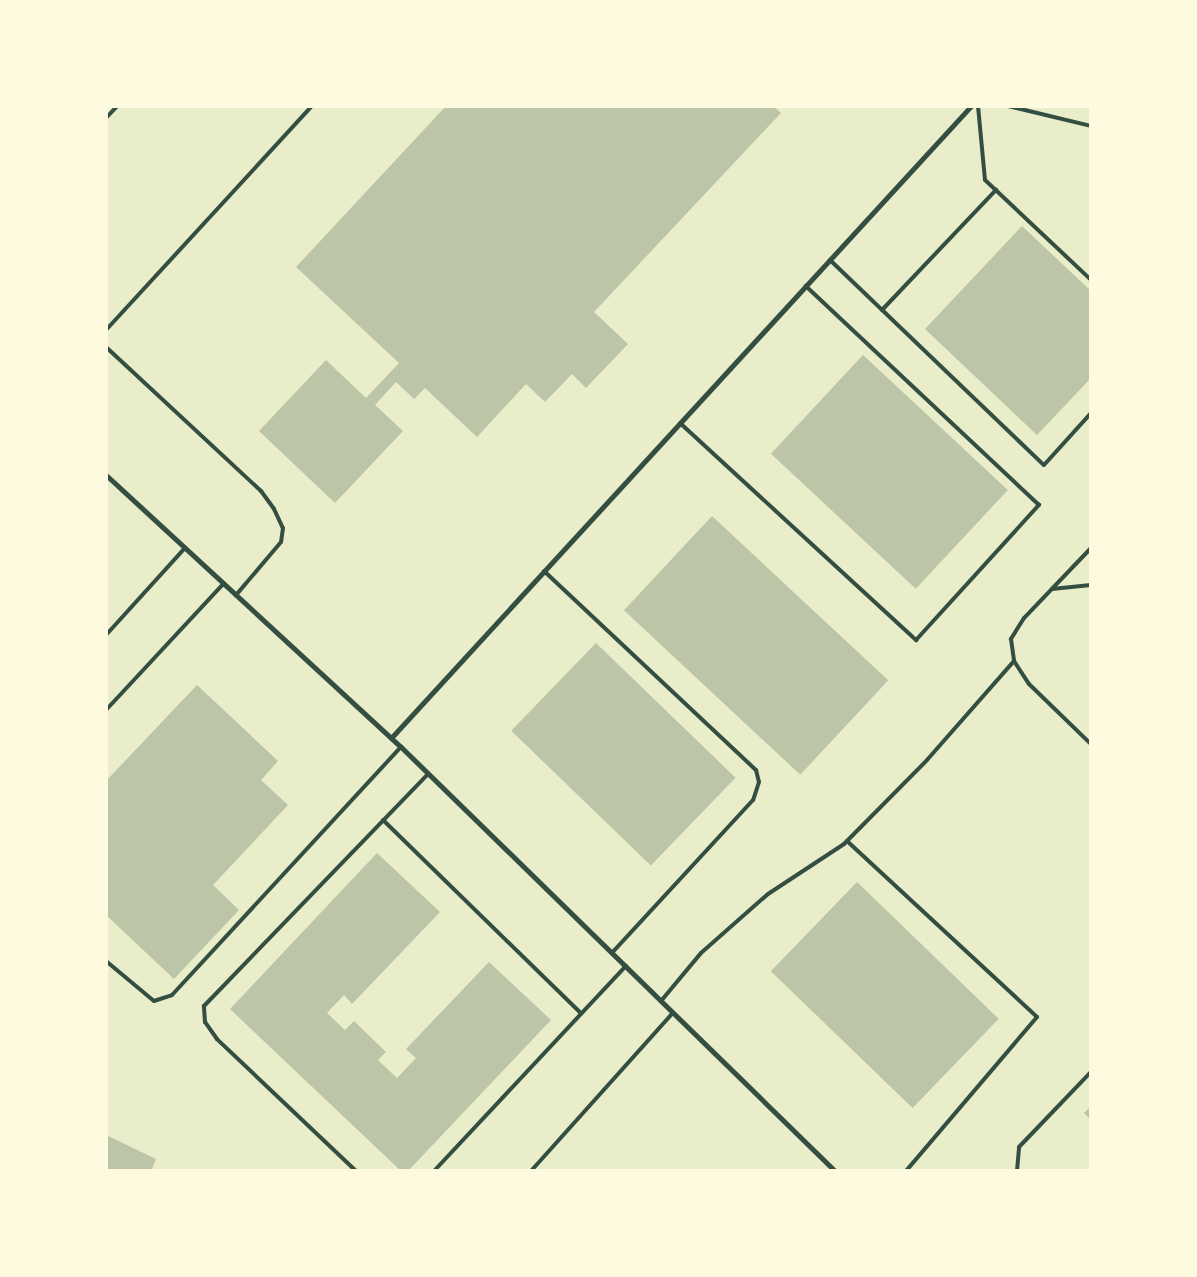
<!DOCTYPE html>
<html>
<head>
<meta charset="utf-8">
<style>
  body { margin:0 }
  #map { position:relative; width:1197px; height:1277px; overflow:hidden; background:#e9edc9; font-family:Signika,sans-serif }
  div>[style] { position:absolute }
  [style*='--x'] { left:calc(var(--x)*1px); top:calc(var(--y)*1px); width:calc(var(--w)*1px); rotate:calc(var(--a)*1deg) }
  .building>* { inset:0; background:#bcc5a7; transform-origin:0 0 }
  .service>* { height:4px; margin:-2px; padding:0 2px; transform-origin:2px; border-radius:2px; background:#344e41 }
  .minor>* { height:5px; margin:-2.5px; padding:0 2.5px; transform-origin:2.5px; border-radius:2.5px; background:#344e41 }
  span { translate:-50% -50%; white-space:nowrap; text-align:center; line-height:1.15; -webkit-text-stroke:5px #fefae0; paint-order:stroke }
  .frame { position:absolute; inset:0; border:108px solid #fefae0; pointer-events:none }
</style>
</head>
<body>
<div id="map">
  <div class="building">
    <i style="clip-path:polygon(446px 106px,773px 106px,781px 113px,594px 312px,628px 344px,586px 388px,572px 374px,545px 402px,526px 384px,477px 437px,425px 388px,414px 399px,396px 382px,375px 405px,403px 431px,335px 503px,259px 431px,326px 360px,366px 398px,399px 363px,296px 267px)"></i>
    <i style="clip-path:polygon(1022px 226px,1091px 291px,1091px 378px,1037px 435px,925px 329px)"></i>
    <i style="left:863px;top:355px;width:198px;height:135px;rotate:43deg"></i>
    <i style="left:712px;top:516px;width:241px;height:129px;rotate:43deg"></i>
    <i style="left:596px;top:643px;width:194px;height:122px;rotate:44deg"></i>
    <i style="clip-path:polygon(197px 685px,278px 761px,261px 780px,288px 805px,213px 885px,239px 910px,174px 979px,106px 915px,106px 781px)"></i>
    <i style="clip-path:polygon(377px 853px,440px 912px,352px 1004px,344px 995px,327px 1013px,345px 1030px,354px 1021px,386px 1052px,378px 1060px,397px 1078px,416px 1058px,406px 1049px,489px 962px,551px 1020px,408px 1171px,401px 1171px,230px 1009px)"></i>
    <i style="left:857px;top:882px;width:197px;height:124px;rotate:44deg"></i>
    <i style="clip-path:polygon(1091px 1106px,1091px 1120px,1084px 1113px)"></i>
    <i style="clip-path:polygon(106px 1135px,156px 1159px,151px 1171px,106px 1171px)"></i>
  </div>
  <div class="service">
    <i style="--x:978;--y:106;--w:74;--a:84.6"></i>
    <i style="--x:985;--y:180;--w:146;--a:43.3"></i>
    <i style="--x:1008;--y:106;--w:85;--a:13.5"></i>
    <i style="--x:106;--y:118;--w:16;--a:-47"></i>
    <i style="--x:830;--y:260;--w:296;--a:43.8"></i>
    <i style="--x:1044;--y:465;--w:70;--a:-47.9"></i>
    <i style="--x:882;--y:310;--w:166;--a:-46.5"></i>
    <i style="--x:106;--y:330;--w:304;--a:-47.4"></i>
    <i style="--x:106;--y:347;--w:212;--a:42.9"></i>
    <i style="--x:261;--y:491;--w:22;--a:54"></i>
    <i style="--x:274;--y:509;--w:21;--a:65"></i>
    <i style="--x:283;--y:528;--w:14;--a:98"></i>
    <i style="--x:281;--y:542;--w:70;--a:130.3"></i>
    <i style="--x:680;--y:423;--w:321;--a:42.6"></i>
    <i style="--x:916;--y:640;--w:183;--a:-47.7"></i>
    <i style="--x:1039;--y:505;--w:320;--a:-136.8"></i>
    <i style="--x:1091;--y:548;--w:97;--a:133.7"></i>
    <i style="--x:1024;--y:618;--w:25;--a:122"></i>
    <i style="--x:1011;--y:639;--w:22;--a:82"></i>
    <i style="--x:1014;--y:661;--w:27;--a:57"></i>
    <i style="--x:1029;--y:684;--w:86;--a:44.1"></i>
    <i style="--x:544;--y:571;--w:291;--a:43.2"></i>
    <i style="--x:756;--y:770;--w:12;--a:76"></i>
    <i style="--x:759;--y:782;--w:19;--a:108"></i>
    <i style="--x:753;--y:800;--w:208;--a:132.7"></i>
    <i style="--x:1052;--y:589;--w:39;--a:-6"></i>
    <i style="--x:106;--y:635;--w:118;--a:-47.8"></i>
    <i style="--x:106;--y:710;--w:173;--a:-47.1"></i>
    <i style="--x:383;--y:820;--w:277;--a:44.3"></i>
    <i style="--x:847;--y:841;--w:259;--a:42.8"></i>
    <i style="--x:1037;--y:1017;--w:202;--a:130.4"></i>
    <i style="--x:106;--y:961;--w:62;--a:39.8"></i>
    <i style="--x:154;--y:1001;--w:19;--a:-18"></i>
    <i style="--x:172;--y:995;--w:338;--a:-47.3"></i>
    <i style="--x:661;--y:1001;--w:62;--a:-50.2"></i>
    <i style="--x:701;--y:953;--w:89;--a:-41.4"></i>
    <i style="--x:768;--y:894;--w:91;--a:-33.3"></i>
    <i style="--x:844;--y:844;--w:118;--a:-45.3"></i>
    <i style="--x:927;--y:760;--w:132;--a:-48.7"></i>
    <i style="--x:356;--y:1171;--w:192;--a:-136.5"></i>
    <i style="--x:217;--y:1039;--w:21;--a:-125"></i>
    <i style="--x:205;--y:1022;--w:16;--a:-94"></i>
    <i style="--x:204;--y:1006;--w:322;--a:-46"></i>
    <i style="--x:434;--y:1171;--w:281;--a:-46.9"></i>
    <i style="--x:531;--y:1171;--w:212;--a:-48.1"></i>
    <i style="--x:1017;--y:1171;--w:24;--a:-85"></i>
    <i style="--x:1019;--y:1147;--w:104;--a:-46.2"></i>
  </div>
  <div class="minor">
    <i style="--x:106;--y:475;--w:401;--a:42.7"></i>
    <i style="--x:401;--y:747;--w:607;--a:44.33"></i>
    <i style="--x:391;--y:738;--w:858;--a:-47.46"></i>
  </div>
  <div class="frame"></div>
</div>
</body>
</html>
